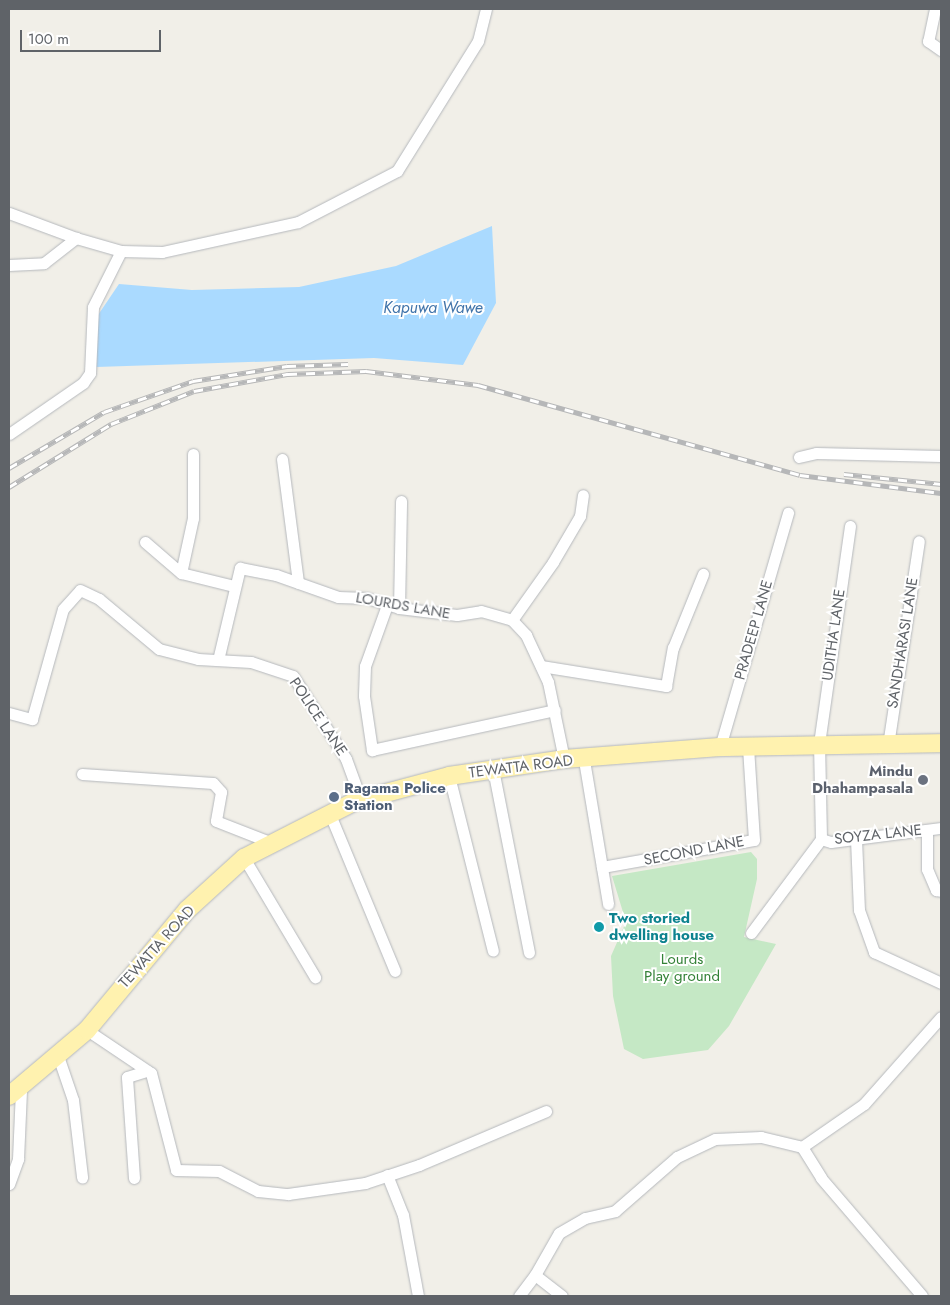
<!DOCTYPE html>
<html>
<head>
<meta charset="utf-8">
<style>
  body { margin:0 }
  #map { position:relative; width:950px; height:1305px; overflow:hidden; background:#f1efe8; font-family:Jost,sans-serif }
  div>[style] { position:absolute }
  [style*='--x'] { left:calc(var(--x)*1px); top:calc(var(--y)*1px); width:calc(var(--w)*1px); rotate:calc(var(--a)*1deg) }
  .green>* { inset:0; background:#c5e8c5 }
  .water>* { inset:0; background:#aadaff }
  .roads { filter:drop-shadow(0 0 1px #b5b8bc) drop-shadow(0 0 1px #b5b8bc) }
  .street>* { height:11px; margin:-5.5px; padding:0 5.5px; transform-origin:5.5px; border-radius:5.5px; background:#fff }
  .primary>* { height:18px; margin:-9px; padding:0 9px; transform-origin:9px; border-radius:9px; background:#fff2af }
  .rail>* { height:5px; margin-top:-2.5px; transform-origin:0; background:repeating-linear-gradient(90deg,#fff 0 9px,#b6b7b8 0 18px); box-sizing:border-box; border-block:1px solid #b6b7b8 }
  .dots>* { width:14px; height:14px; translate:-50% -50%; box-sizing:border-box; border:2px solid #fff; border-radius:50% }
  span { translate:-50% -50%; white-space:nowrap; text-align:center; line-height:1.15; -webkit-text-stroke:4px #fff; paint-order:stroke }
  .street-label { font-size:15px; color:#5f6368 }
  .worship-label { font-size:15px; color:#5b616d; font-weight:700 }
  .right { translate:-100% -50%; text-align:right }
  .service-label { font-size:15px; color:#4e5e75; font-weight:700 }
  .left { translate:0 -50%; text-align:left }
  .culture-label { font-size:15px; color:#0d838f; font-weight:700 }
  .park-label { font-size:15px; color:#348238 }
  .water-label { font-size:16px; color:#4174aa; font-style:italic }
  .frame { position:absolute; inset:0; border:10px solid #5f6368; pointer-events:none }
  .scale { position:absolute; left:20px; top:30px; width:141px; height:22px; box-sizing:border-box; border:2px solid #5f6368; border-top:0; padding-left:6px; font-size:15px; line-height:18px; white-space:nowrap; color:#5f6368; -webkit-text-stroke:4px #fff; paint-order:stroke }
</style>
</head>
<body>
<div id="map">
  <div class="green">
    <i style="clip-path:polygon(751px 852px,757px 859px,757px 879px,744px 937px,776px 944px,729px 1026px,708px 1050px,643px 1059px,624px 1049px,613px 996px,611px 956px,626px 922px,612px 876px)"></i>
  </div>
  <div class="water">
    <i style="clip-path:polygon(492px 226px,496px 303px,463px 365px,374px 358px,96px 367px,98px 315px,119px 284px,192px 290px,299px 287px,396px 266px)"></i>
  </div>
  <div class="roads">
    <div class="street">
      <i style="--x:935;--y:9;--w:33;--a:102"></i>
      <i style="--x:928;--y:41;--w:16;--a:35"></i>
      <i style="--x:9;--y:213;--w:72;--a:20.5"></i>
      <i style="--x:121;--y:251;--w:41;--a:1.4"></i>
      <i style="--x:162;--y:252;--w:139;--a:-12.4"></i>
      <i style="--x:298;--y:222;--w:111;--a:-27.3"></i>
      <i style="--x:397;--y:171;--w:153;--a:-58.1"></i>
      <i style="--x:478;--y:41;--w:33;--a:-76"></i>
      <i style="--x:9;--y:265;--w:35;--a:-3"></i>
      <i style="--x:44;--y:263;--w:41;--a:-38"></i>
      <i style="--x:76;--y:238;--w:47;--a:16.1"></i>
      <i style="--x:121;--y:251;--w:63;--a:116.6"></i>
      <i style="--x:93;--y:307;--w:66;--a:92.6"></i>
      <i style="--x:90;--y:373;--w:12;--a:125"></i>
      <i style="--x:83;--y:383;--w:90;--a:145.4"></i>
      <i style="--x:193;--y:454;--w:64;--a:90"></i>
      <i style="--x:193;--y:518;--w:56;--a:102.3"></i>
      <i style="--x:181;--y:573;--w:55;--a:13.8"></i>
      <i style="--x:799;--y:457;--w:17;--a:-13"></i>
      <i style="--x:816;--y:453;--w:125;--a:1.4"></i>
      <i style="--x:282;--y:459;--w:125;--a:82.6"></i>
      <i style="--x:850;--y:526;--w:219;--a:98.1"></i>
      <i style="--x:819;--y:743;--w:96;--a:88.8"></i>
      <i style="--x:821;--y:839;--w:10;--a:17"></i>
      <i style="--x:831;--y:842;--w:111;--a:-7.3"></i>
      <i style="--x:145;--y:542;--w:48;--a:40.7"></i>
      <i style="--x:387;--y:605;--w:65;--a:109.8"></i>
      <i style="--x:365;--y:666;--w:30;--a:92"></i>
      <i style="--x:364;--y:696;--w:55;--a:81.6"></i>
      <i style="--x:372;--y:750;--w:187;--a:-12.3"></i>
      <i style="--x:399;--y:608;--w:107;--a:-88.9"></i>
      <i style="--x:512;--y:620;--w:71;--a:-54.7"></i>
      <i style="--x:553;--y:562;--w:53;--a:-59.6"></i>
      <i style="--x:580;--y:516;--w:21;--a:-82"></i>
      <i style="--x:218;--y:660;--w:95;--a:-76.6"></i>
      <i style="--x:240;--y:568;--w:37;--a:11"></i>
      <i style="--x:276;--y:575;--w:66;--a:19.5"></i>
      <i style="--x:338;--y:597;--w:29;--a:2"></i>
      <i style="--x:367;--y:598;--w:34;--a:17"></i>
      <i style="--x:399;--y:608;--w:58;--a:6.9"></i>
      <i style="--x:457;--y:615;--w:24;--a:-9"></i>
      <i style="--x:481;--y:611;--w:32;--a:16"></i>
      <i style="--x:512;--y:620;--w:21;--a:47"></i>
      <i style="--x:526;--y:635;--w:52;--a:64.9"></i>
      <i style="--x:548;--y:682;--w:79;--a:78.3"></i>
      <i style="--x:541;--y:666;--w:127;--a:9.1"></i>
      <i style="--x:666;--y:686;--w:39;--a:-80"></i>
      <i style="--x:673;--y:648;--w:80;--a:-67.9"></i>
      <i style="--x:9;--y:713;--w:24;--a:15"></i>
      <i style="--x:32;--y:719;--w:114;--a:-74.3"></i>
      <i style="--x:63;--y:609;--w:25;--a:-48"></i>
      <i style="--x:80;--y:590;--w:21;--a:25"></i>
      <i style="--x:99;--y:599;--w:78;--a:39.8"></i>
      <i style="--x:159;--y:649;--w:40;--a:14.4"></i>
      <i style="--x:198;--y:659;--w:53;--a:3.2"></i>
      <i style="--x:251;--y:662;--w:44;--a:18.4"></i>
      <i style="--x:293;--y:676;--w:98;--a:57.4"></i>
      <i style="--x:346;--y:759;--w:44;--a:69.9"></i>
      <i style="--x:888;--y:745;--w:206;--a:-81.4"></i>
      <i style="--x:720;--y:747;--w:244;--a:-73.8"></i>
      <i style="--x:584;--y:760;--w:146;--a:80.5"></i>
      <i style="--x:493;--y:769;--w:187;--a:78.9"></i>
      <i style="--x:82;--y:774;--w:131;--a:3.9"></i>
      <i style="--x:213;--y:783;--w:12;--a:48"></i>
      <i style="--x:221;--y:792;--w:29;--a:100"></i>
      <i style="--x:216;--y:821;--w:58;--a:21.3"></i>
      <i style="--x:449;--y:776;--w:180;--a:75.9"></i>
      <i style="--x:329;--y:812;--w:172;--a:67.5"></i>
      <i style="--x:927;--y:830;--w:39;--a:90"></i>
      <i style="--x:927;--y:869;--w:23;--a:67"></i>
      <i style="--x:936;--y:890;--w:5;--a:11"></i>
      <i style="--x:856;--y:839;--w:71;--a:87.6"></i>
      <i style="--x:859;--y:910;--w:45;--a:70.3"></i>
      <i style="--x:874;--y:952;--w:74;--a:24.8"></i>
      <i style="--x:244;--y:858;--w:139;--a:59.2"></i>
      <i style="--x:602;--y:867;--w:154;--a:-10.1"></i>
      <i style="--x:754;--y:840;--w:93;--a:-93.7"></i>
      <i style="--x:751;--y:933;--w:117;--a:-53.3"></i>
      <i style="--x:87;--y:1030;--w:77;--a:33.9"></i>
      <i style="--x:151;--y:1073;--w:100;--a:75.5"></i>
      <i style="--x:176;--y:1170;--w:43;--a:1.3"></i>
      <i style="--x:219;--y:1171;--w:44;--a:27.1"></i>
      <i style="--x:258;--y:1191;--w:30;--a:6"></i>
      <i style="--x:288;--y:1194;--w:78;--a:-8.1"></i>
      <i style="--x:365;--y:1183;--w:57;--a:-18.4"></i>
      <i style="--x:419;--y:1165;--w:138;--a:-23"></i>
      <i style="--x:58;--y:1056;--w:46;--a:71.2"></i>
      <i style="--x:73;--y:1100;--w:78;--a:83.3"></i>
      <i style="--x:802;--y:1147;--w:75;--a:-34.7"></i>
      <i style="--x:864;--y:1104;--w:116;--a:-48.5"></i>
      <i style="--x:387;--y:1175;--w:43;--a:68.2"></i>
      <i style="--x:403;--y:1215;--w:82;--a:79.5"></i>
      <i style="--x:134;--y:1178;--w:101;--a:-94"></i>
      <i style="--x:127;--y:1077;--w:21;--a:-17"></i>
      <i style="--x:9;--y:1184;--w:27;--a:-70"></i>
      <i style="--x:18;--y:1159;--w:70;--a:-87.5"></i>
      <i style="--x:535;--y:1275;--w:48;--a:-60.3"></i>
      <i style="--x:559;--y:1233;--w:30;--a:-30"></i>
      <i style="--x:585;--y:1218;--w:31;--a:-13"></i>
      <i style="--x:615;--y:1211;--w:82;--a:-41.1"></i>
      <i style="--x:677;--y:1157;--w:42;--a:-25.3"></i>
      <i style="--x:715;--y:1139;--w:46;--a:-2.5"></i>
      <i style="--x:761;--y:1137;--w:42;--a:13.7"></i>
      <i style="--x:802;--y:1147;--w:36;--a:58"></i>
      <i style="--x:821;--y:1178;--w:155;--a:49.4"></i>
      <i style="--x:519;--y:1296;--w:26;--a:-53"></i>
      <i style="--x:535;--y:1275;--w:34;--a:38"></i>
    </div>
    <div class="primary">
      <i style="--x:9;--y:1096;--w:102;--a:-40.2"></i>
      <i style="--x:87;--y:1030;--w:156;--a:-50.2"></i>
      <i style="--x:187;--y:910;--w:77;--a:-42.4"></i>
      <i style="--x:244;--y:858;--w:126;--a:-27"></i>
      <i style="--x:356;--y:801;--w:96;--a:-15"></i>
      <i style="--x:449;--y:776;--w:116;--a:-8.4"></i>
      <i style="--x:564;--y:759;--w:156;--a:-4.4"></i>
      <i style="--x:720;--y:747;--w:221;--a:-1"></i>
    </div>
  </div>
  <div class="rail">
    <i style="--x:9;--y:468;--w:110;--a:-30.5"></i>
    <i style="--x:104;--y:412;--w:94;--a:-19.2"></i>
    <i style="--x:193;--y:381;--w:95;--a:-9.1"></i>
    <i style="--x:287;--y:366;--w:61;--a:-1.9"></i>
    <i style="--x:844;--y:474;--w:98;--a:5.9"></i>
    <i style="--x:9;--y:487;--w:120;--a:-31.7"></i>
    <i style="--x:111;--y:424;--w:89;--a:-21.7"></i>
    <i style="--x:194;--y:391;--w:96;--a:-10.3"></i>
    <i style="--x:288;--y:374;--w:78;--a:-2.2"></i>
    <i style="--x:366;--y:371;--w:113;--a:7.1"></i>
    <i style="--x:478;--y:385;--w:334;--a:15.6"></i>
    <i style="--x:800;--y:475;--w:142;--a:7.3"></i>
  </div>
  <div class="dots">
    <i style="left:923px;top:780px;background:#6b7280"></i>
    <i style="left:334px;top:797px;background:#5c6f8a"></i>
    <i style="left:599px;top:927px;background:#0f9aa8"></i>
  </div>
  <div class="street-label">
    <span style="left:403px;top:606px;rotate:10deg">LOURDS LANE</span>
    <span style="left:754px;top:630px;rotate:-74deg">PRADEEP LANE</span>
    <span style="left:834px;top:635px;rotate:-82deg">UDITHA LANE</span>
    <span style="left:903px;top:643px;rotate:-81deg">SANDHARASI LANE</span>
    <span style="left:318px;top:717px;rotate:56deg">POLICE LANE</span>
    <span style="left:521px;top:767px;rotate:-7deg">TEWATTA ROAD</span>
    <span style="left:878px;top:835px;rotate:-6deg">SOYZA LANE</span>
    <span style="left:694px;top:851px;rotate:-11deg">SECOND LANE</span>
    <span style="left:157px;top:947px;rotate:-48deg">TEWATTA ROAD</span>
  </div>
  <div class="worship-label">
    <span class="right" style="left:913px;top:780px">Mindu<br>Dhahampasala</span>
  </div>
  <div class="service-label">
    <span class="left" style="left:344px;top:797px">Ragama Police<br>Station</span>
  </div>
  <div class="culture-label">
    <span class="left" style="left:609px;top:927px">Two storied<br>dwelling house</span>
  </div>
  <div class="park-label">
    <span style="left:682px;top:968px">Lourds<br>Play ground</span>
  </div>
  <div class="water-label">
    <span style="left:433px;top:308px">Kapuwa Wawe</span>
  </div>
  <div class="frame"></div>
  <div class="scale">100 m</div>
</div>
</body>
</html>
